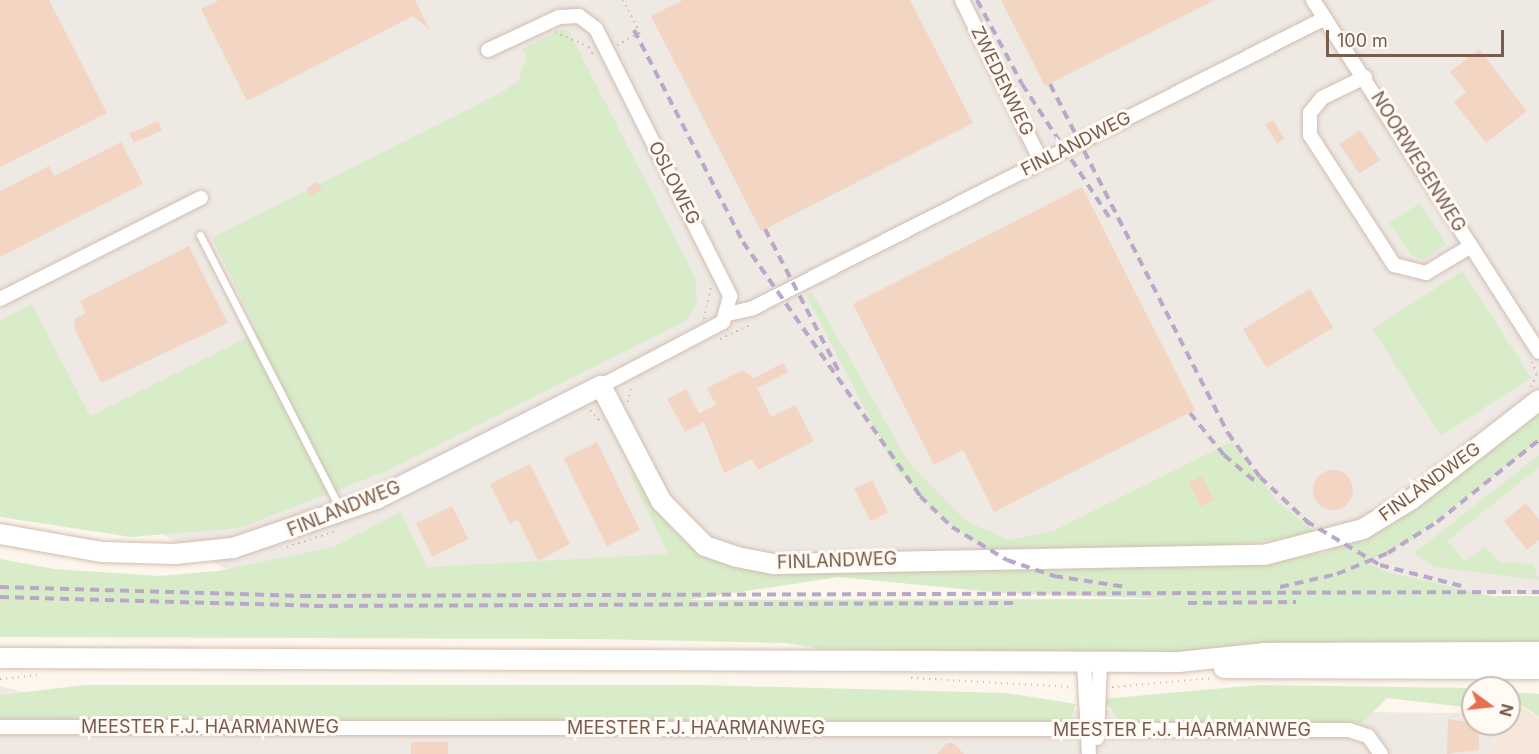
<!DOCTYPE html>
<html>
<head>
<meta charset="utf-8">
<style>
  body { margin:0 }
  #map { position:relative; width:1539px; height:754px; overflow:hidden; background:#fdf6ec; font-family:Inter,sans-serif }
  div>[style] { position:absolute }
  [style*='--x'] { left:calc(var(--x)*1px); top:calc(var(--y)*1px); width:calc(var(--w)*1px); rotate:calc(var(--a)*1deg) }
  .residential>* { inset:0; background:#f5e8da }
  .industrial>* { inset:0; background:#efe9e4 }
  .green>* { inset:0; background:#d8ecc9; transform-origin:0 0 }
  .building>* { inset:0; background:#f3d5c3; transform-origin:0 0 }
  .round { border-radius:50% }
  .path>* { height:2px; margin-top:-1px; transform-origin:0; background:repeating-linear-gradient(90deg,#d9b8a5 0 1.5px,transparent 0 6px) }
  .roads { filter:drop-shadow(0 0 2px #d1beb0) drop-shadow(0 0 2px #d1beb0) }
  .lane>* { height:7px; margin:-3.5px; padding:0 3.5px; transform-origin:3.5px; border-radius:3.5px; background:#fff }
  .street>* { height:14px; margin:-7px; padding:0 7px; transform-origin:7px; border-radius:7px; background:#fff }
  .secondary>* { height:20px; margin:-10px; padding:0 10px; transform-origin:10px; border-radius:10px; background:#fff }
  .rail>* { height:4px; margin-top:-2px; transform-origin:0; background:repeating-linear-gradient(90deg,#b9a8c9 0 9px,transparent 0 15px) }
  span { translate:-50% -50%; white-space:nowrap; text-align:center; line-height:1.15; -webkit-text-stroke:6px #fffaf3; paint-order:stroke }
  .street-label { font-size:18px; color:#7a5c4d }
  .north { position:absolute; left:1461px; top:676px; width:60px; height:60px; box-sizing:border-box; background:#fffaf3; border:2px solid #cabbb1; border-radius:50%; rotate:105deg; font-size:16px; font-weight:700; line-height:24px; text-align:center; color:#7a5c4d }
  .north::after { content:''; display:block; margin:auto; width:21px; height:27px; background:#e76f51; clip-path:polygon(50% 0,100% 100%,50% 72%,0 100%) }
  .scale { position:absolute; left:1326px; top:30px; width:178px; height:27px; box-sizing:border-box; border:3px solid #7a5c4d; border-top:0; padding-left:8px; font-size:18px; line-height:21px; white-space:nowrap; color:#7a5c4d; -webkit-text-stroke:4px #fffaf3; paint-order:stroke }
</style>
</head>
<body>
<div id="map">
  <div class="residential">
    <i style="clip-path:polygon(1517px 703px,1539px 718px,1539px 754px,1487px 754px)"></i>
  </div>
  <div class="industrial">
    <i style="clip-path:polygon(0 0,1539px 0,1539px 595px,680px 566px,246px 580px,138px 521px,0 488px)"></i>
    <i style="clip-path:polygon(0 686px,67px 703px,1473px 713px,1473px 724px,1503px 724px,1487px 754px,0 754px)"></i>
  </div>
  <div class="green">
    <i style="clip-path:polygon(560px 30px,568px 30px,695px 277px,697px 302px,687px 320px,389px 470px,240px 528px,131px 537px,0 517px,0 320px,32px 304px,90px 416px,258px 332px,212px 238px,504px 91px,518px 81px,526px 57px,522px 49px)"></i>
    <i style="clip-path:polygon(1420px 203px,1446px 244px,1424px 260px,1412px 255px,1389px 223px)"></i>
    <i style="left:1462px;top:271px;width:127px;height:107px;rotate:57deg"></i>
    <i style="clip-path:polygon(812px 292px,909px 463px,966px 521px,1008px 540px,1053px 531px,1231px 442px,1279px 503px,1319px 535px,1220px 546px,983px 549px,929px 506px,896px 469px,806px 295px)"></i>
    <i style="clip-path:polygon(evenodd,1539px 409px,1539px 441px,1411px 540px,1367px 562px,1389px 573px,1492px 596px,1539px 596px,1539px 646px,1170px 653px,822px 649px,786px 643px,596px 639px,0 637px,0 559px,54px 569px,159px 576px,218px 571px,333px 547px,401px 512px,427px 567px,668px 554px,630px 474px,635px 472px,672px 529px,722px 560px,1221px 564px,1295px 558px,1324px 553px,1361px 536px,1539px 409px,838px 577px,1003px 593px,1169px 599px,688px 600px,838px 577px)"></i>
    <i style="clip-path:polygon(1539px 455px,1539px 467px,1447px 541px,1465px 561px,1485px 547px,1499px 562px,1533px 564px,1539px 580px,1434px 567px,1414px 553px)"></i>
    <i style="clip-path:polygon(86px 685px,700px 685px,1006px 693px,1076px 704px,1070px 720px,1058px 722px,0 718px,0 695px)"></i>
    <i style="clip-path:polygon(1258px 685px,1473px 688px,1473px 708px,1387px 698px,1362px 723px,1157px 722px,1119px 719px,1103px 699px)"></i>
    <i style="clip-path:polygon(1509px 692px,1539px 694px,1539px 717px,1517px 702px,1509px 712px)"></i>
  </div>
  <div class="building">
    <i style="clip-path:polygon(0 0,49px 0,107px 113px,0 167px)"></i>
    <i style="clip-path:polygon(219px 0,415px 0,430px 30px,413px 16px,247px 101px,201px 9px)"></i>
    <i style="clip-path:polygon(683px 0,910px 0,973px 123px,761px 231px,651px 16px)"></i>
    <i style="clip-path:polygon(1001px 0,1215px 0,1045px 86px)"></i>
    <i style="clip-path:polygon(1479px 49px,1527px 111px,1486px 143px,1454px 102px,1466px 92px,1450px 72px)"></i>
    <i style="left:1273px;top:120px;width:22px;height:9px;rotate:58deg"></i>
    <i style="left:158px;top:121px;width:10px;height:31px;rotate:66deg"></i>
    <i style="left:1360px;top:130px;width:36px;height:25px;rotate:56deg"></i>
    <i style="clip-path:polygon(121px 142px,143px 184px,0 257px,0 191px,49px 166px,54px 176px)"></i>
    <i style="left:318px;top:182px;width:9px;height:13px;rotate:63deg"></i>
    <i style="clip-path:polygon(1082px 187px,1195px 410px,994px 512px,963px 450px,934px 465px,853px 304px)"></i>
    <i style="clip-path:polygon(189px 246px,228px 323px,101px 383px,75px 330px,74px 319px,86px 313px,80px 301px)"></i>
    <i style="left:1310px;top:289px;width:45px;height:78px;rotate:59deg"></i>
    <i style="clip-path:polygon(783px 363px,788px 372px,757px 388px,771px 417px,795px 405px,814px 441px,758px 470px,752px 459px,724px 473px,704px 422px,685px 432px,667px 399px,686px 389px,699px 413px,716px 405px,707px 388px,743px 370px,754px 378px)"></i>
    <i style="left:597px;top:442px;width:98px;height:37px;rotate:64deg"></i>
    <i style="clip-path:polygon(530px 464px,570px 544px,538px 561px,518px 520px,510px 524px,490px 484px)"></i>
    <i class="round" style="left:1313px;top:470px;width:40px;height:40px"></i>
    <i style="left:1202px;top:476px;width:27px;height:15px;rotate:63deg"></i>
    <i style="left:872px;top:480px;width:36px;height:20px;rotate:63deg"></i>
    <i style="clip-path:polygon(1526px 503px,1539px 520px,1539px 540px,1527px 550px,1504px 521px)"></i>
    <i style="left:452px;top:506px;width:37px;height:40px;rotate:64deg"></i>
    <i style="clip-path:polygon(1448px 719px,1479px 724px,1479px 750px,1447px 754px)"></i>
    <i style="left:411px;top:742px;width:37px;height:12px"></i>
    <i style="clip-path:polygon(947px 743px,953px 743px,964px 754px,937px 754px)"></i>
  </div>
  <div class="path">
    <i style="--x:555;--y:32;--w:37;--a:24"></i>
    <i style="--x:589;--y:47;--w:11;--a:63"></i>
    <i style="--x:617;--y:45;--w:26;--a:-28"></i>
    <i style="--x:640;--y:33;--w:37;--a:-117"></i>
    <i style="--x:704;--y:319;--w:33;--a:-78"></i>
    <i style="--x:720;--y:339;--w:35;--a:-25"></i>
    <i style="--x:1531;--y:387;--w:14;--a:-65"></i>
    <i style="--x:1537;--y:374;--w:13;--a:-113"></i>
    <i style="--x:628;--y:402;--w:17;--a:-77"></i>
    <i style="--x:590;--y:410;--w:15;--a:48"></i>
    <i style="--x:287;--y:547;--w:52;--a:-18.1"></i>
    <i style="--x:911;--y:678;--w:162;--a:3.2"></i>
    <i style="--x:0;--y:679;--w:39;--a:-6"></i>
    <i style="--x:1112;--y:687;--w:102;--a:-5"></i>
  </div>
  <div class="roads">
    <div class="lane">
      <i style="--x:200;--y:235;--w:307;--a:62.9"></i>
    </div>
    <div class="street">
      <i style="--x:962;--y:0;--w:179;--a:63.9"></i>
      <i style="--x:1313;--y:0;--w:418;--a:57.3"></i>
      <i style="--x:488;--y:50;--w:78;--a:-24.9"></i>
      <i style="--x:559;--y:17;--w:20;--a:-3"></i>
      <i style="--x:579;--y:16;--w:21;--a:37"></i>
      <i style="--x:596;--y:29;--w:299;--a:63.3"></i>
      <i style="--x:730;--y:296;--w:27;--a:105"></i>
      <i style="--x:723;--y:322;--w:138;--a:152.3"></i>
      <i style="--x:1365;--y:77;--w:48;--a:154"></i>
      <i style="--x:1322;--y:98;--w:19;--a:129"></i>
      <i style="--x:1310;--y:113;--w:22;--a:90"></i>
      <i style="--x:1310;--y:135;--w:155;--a:57.1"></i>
      <i style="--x:1394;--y:265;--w:33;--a:14"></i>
      <i style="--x:1426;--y:273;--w:52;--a:-31"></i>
      <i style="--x:0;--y:299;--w:225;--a:-26.7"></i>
      <i style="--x:728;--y:314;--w:26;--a:-13"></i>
      <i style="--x:753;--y:308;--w:641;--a:-26.88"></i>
      <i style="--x:1084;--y:662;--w:92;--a:86.9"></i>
      <i style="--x:0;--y:727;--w:1349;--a:0.13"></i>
      <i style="--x:1349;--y:730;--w:20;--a:18"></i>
      <i style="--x:1368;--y:736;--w:22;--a:54"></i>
      <i style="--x:1097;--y:738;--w:76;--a:-87.7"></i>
    </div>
    <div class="secondary">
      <i style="--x:0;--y:534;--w:104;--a:10"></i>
      <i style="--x:102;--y:552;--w:73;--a:1.6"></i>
      <i style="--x:175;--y:554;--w:58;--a:-5.9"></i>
      <i style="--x:233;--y:548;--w:151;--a:-18.9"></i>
      <i style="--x:376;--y:499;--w:252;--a:-26.7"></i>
      <i style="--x:601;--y:386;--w:130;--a:62.4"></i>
      <i style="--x:661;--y:501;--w:63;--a:45.6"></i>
      <i style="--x:705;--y:546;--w:34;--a:19"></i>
      <i style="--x:737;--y:557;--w:38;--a:11"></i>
      <i style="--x:774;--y:564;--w:490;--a:-1.1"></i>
      <i style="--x:1264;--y:555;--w:102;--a:-14.7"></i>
      <i style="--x:1363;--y:529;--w:57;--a:-31.5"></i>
      <i style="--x:1412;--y:499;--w:161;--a:-37.9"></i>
      <i style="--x:0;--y:658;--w:1179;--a:0.19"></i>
      <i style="--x:1179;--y:662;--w:85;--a:-6"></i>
      <i style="--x:1264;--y:653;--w:275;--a:-0.2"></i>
      <i style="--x:1224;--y:668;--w:315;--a:0.2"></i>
    </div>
  </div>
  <div class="rail">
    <i style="--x:977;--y:0;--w:95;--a:61.8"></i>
    <i style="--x:1022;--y:84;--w:163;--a:56.8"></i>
    <i style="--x:634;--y:30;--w:238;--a:62.8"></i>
    <i style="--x:743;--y:242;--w:310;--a:55.1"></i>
    <i style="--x:920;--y:496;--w:45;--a:44.1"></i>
    <i style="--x:952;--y:527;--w:64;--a:31"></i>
    <i style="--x:1007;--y:560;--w:50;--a:18.8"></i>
    <i style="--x:1054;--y:576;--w:73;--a:8.7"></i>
    <i style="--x:1050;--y:84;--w:392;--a:63"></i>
    <i style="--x:1228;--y:433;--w:54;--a:54"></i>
    <i style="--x:1260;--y:477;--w:71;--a:43.3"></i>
    <i style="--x:765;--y:229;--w:161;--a:62.6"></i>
    <i style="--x:1190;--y:413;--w:54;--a:51"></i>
    <i style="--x:1224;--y:455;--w:42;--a:40.2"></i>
    <i style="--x:1306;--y:521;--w:86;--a:30.7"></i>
    <i style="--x:1380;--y:565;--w:84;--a:14.5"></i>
    <i style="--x:0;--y:587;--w:302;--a:1.7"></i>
    <i style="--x:302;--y:596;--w:1237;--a:-0.19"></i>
    <i style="--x:1280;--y:587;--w:58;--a:-12.8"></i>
    <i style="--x:1337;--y:574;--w:55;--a:-22.4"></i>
    <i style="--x:1388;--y:553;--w:58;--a:-32.3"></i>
    <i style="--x:1437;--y:522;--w:131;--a:-38.8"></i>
    <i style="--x:0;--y:597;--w:314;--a:1.6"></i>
    <i style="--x:314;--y:606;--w:703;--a:-0.24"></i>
    <i style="--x:1188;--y:603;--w:108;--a:-0.5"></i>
  </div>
  <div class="street-label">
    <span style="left:1002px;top:81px;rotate:64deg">ZWEDENWEG</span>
    <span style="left:1076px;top:144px;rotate:-27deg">FINLANDWEG</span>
    <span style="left:1418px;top:162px;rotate:58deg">NOORWEGENWEG</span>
    <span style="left:674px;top:183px;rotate:63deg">OSLOWEG</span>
    <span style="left:1430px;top:482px;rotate:-36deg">FINLANDWEG</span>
    <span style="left:344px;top:509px;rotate:-22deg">FINLANDWEG</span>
    <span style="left:837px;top:561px;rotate:-2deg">FINLANDWEG</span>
    <span style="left:210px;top:727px">MEESTER F.J. HAARMANWEG</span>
    <span style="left:696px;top:728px">MEESTER F.J. HAARMANWEG</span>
    <span style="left:1182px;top:730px">MEESTER F.J. HAARMANWEG</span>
  </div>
  <div class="north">N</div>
  <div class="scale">100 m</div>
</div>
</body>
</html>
